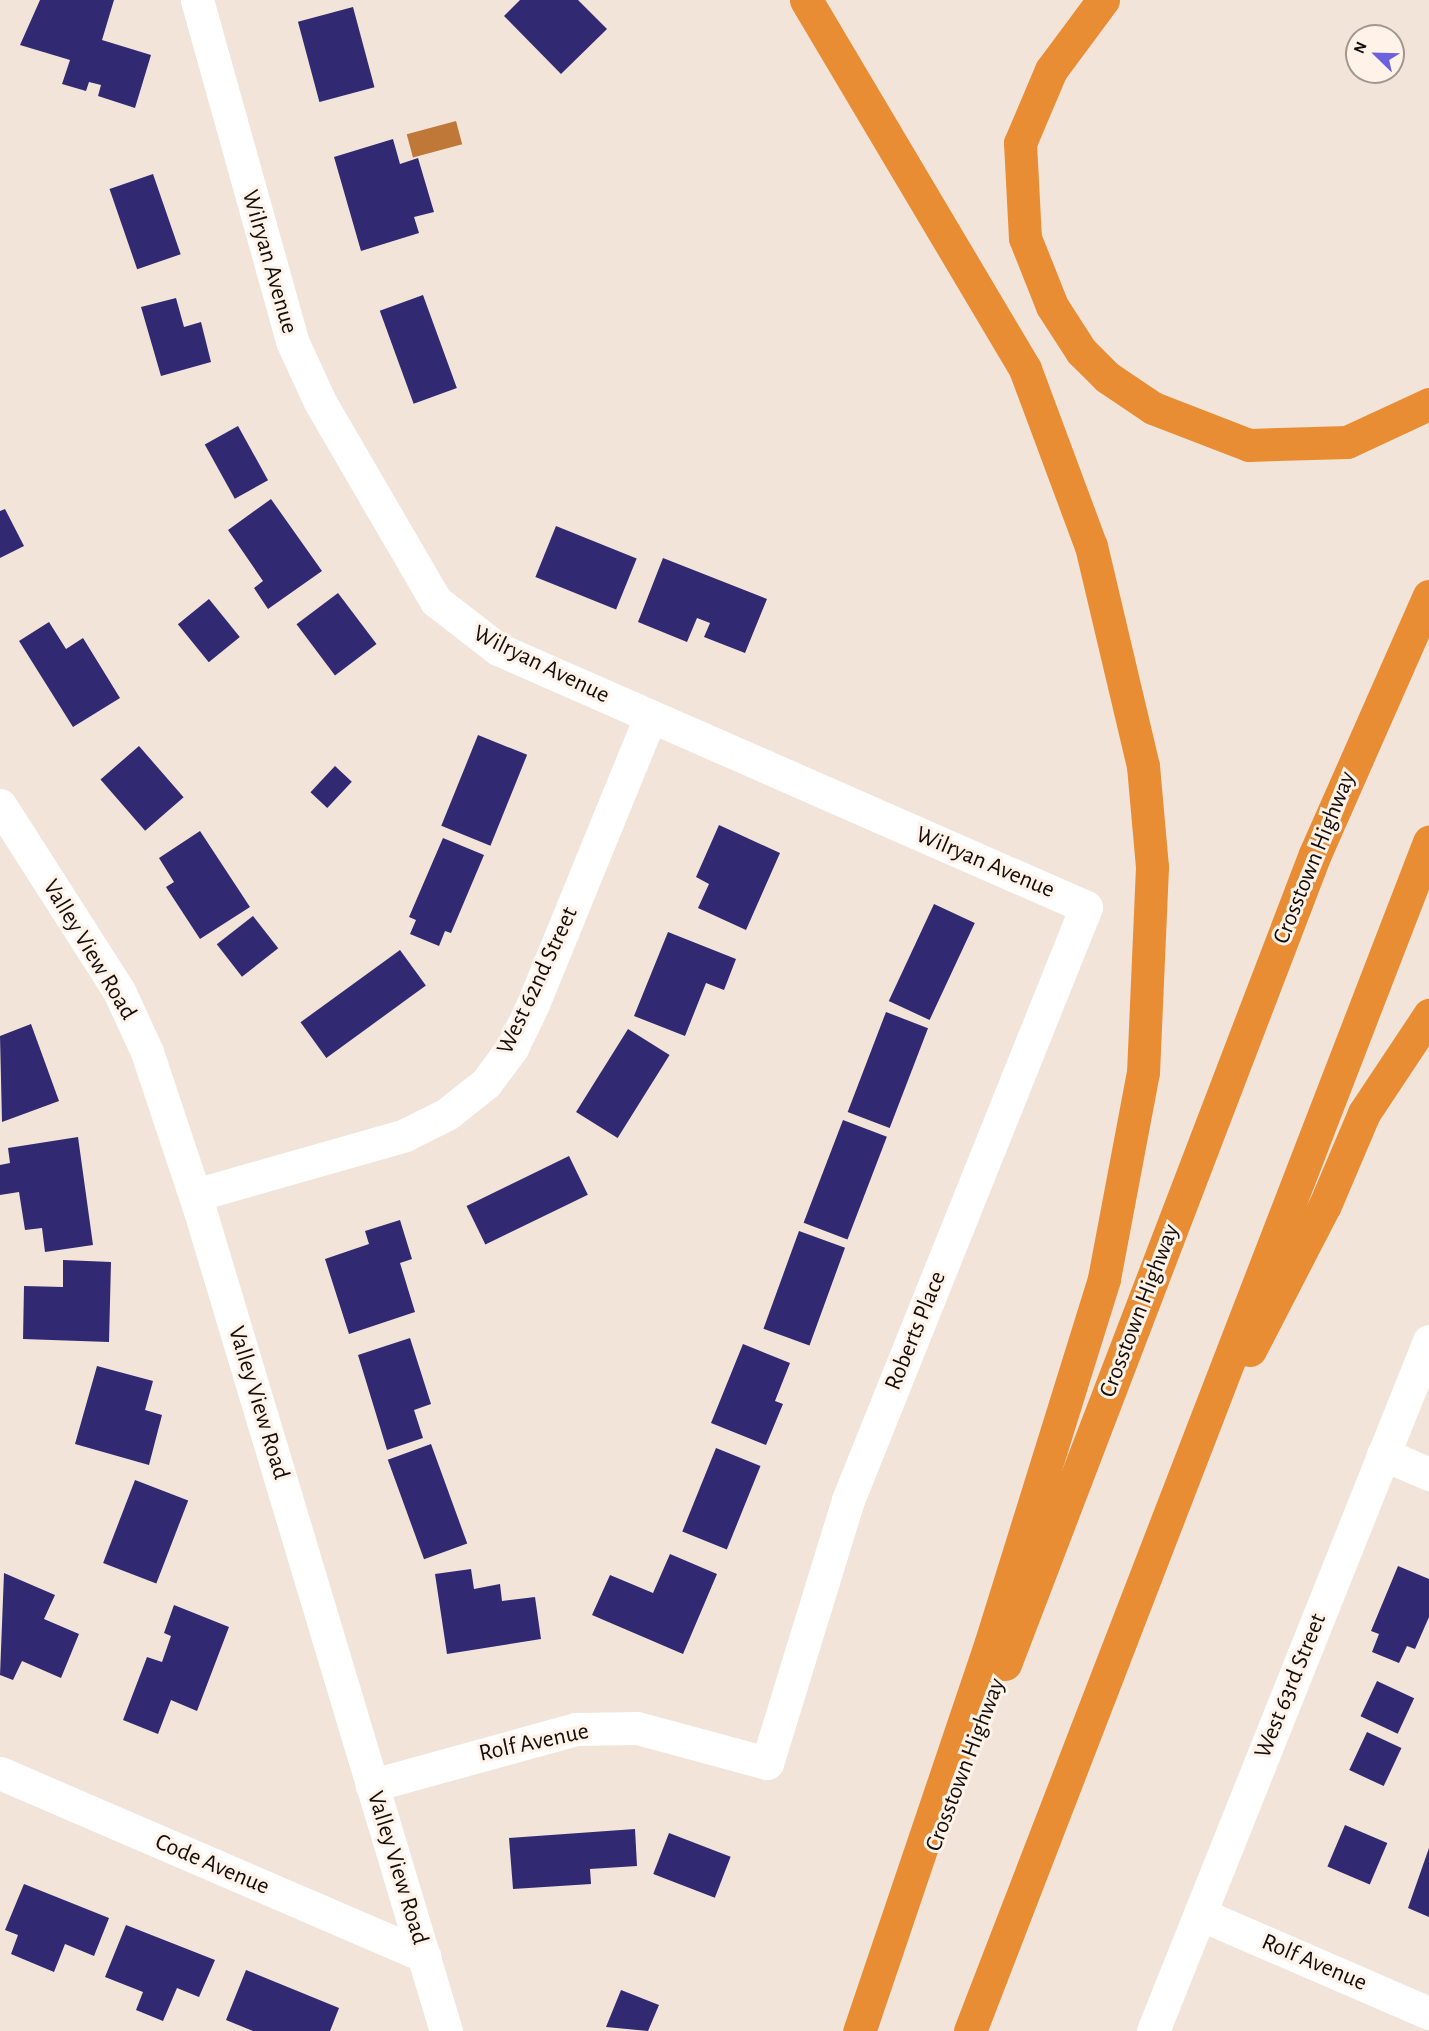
<!DOCTYPE html>
<html>
<head>
<meta charset="utf-8">
<style>
  body { margin:0 }
  #map { position:relative; width:1429px; height:2031px; overflow:hidden; background:#f2e4d9; font-family:"Alegreya Sans",sans-serif }
  div>[style] { position:absolute }
  [style*='--x'] { left:calc(var(--x)*1px); top:calc(var(--y)*1px); width:calc(var(--w)*1px); rotate:calc(var(--a)*1deg) }
  .water>* { inset:0; background:#bf7838; transform-origin:0 0 }
  .building>* { inset:0; background:#312a72; transform-origin:0 0 }
  .minor>* { height:33px; margin:-16.5px; padding:0 16.5px; transform-origin:16.5px; border-radius:16.5px; background:#fff }
  .motorway>* { height:33px; margin:-16.5px; padding:0 16.5px; transform-origin:16.5px; border-radius:16.5px; background:#e98d35 }
  span { translate:-50% -50%; white-space:nowrap; text-align:center; line-height:1.15; -webkit-text-stroke:6px #fef2e9; paint-order:stroke }
  .street-label { font-size:24px; color:#130e0a }
  .north { position:absolute; left:1345px; top:24px; width:60px; height:60px; box-sizing:border-box; background:#fef2e9; border:2px solid #a09790; border-radius:50%; rotate:293deg; font-size:16px; font-weight:700; line-height:24px; text-align:center; color:#130e0a }
  .north::after { content:''; display:block; margin:auto; width:21px; height:27px; background:#6b63dd; clip-path:polygon(50% 0,100% 100%,50% 72%,0 100%) }
</style>
</head>
<body>
<div id="map">
  <div class="water">
    <i style="left:456px;top:121px;width:24px;height:51px;rotate:75deg"></i>
  </div>
  <div class="building">
    <i style="clip-path:polygon(40px 0,114px 0,102px 40px,151px 55px,135px 108px,98px 96px,101px 85px,89px 82px,86px 91px,62px 84px,70px 60px,20px 45px)"></i>
    <i style="clip-path:polygon(520px 0,578px 0,607px 29px,561px 74px,504px 16px)"></i>
    <i style="left:353px;top:7px;width:83px;height:57px;rotate:75deg"></i>
    <i style="clip-path:polygon(393px 139px,400px 164px,418px 158px,434px 212px,414px 217px,419px 233px,361px 251px,334px 157px)"></i>
    <i style="left:153px;top:174px;width:85px;height:46px;rotate:71deg"></i>
    <i style="left:423px;top:295px;width:99px;height:46px;rotate:70deg"></i>
    <i style="clip-path:polygon(176px 298px,184px 327px,201px 322px,211px 362px,161px 376px,141px 307px)"></i>
    <i style="left:238px;top:426px;width:62px;height:38px;rotate:61deg"></i>
    <i style="clip-path:polygon(271px 499px,322px 571px,268px 609px,254px 588px,263px 581px,228px 530px)"></i>
    <i style="clip-path:polygon(5px 509px,24px 546px,0 558px,0 511px)"></i>
    <i style="left:556px;top:526px;width:87px;height:55px;rotate:22deg"></i>
    <i style="clip-path:polygon(663px 558px,767px 599px,745px 653px,704px 637px,710px 623px,697px 618px,687px 642px,638px 622px)"></i>
    <i style="left:338px;top:593px;width:64px;height:52px;rotate:53deg"></i>
    <i style="left:209px;top:599px;width:49px;height:40px;rotate:51deg"></i>
    <i style="clip-path:polygon(49px 622px,66px 649px,83px 638px,120px 698px,73px 727px,19px 641px)"></i>
    <i style="left:478px;top:735px;width:53px;height:98px;rotate:22deg"></i>
    <i style="left:139px;top:746px;width:68px;height:51px;rotate:49deg"></i>
    <i style="left:335px;top:766px;width:23px;height:36px;rotate:43deg"></i>
    <i style="clip-path:polygon(719px 825px,780px 853px,746px 930px,698px 908px,709px 884px,696px 877px)"></i>
    <i style="clip-path:polygon(200px 831px,250px 907px,200px 939px,166px 887px,174px 882px,159px 858px)"></i>
    <i style="clip-path:polygon(443px 838px,484px 855px,451px 933px,445px 931px,439px 946px,410px 934px,416px 920px,409px 917px)"></i>
    <i style="left:934px;top:904px;width:45px;height:107px;rotate:25deg"></i>
    <i style="left:253px;top:916px;width:41px;height:46px;rotate:52deg"></i>
    <i style="clip-path:polygon(668px 932px,736px 959px,724px 990px,706px 983px,685px 1036px,634px 1016px)"></i>
    <i style="left:400px;top:950px;width:44px;height:123px;rotate:54deg"></i>
    <i style="left:886px;top:1012px;width:45px;height:107px;rotate:21deg"></i>
    <i style="clip-path:polygon(31px 1024px,59px 1101px,2px 1122px,0 1036px)"></i>
    <i style="left:628px;top:1029px;width:49px;height:98px;rotate:32deg"></i>
    <i style="left:843px;top:1120px;width:47px;height:110px;rotate:21deg"></i>
    <i style="clip-path:polygon(78px 1137px,93px 1245px,45px 1252px,42px 1228px,25px 1230px,19px 1192px,0 1195px,0 1165px,10px 1163px,8px 1148px)"></i>
    <i style="left:569px;top:1156px;width:43px;height:114px;rotate:64deg"></i>
    <i style="clip-path:polygon(400px 1220px,412px 1259px,400px 1263px,415px 1312px,349px 1334px,325px 1259px,369px 1244px,365px 1231px)"></i>
    <i style="left:799px;top:1231px;width:49px;height:104px;rotate:20deg"></i>
    <i style="clip-path:polygon(63px 1260px,111px 1262px,109px 1342px,23px 1339px,24px 1286px,63px 1287px)"></i>
    <i style="clip-path:polygon(410px 1338px,431px 1404px,414px 1410px,423px 1438px,387px 1450px,358px 1355px)"></i>
    <i style="clip-path:polygon(743px 1344px,790px 1363px,775px 1401px,783px 1404px,766px 1445px,711px 1423px)"></i>
    <i style="clip-path:polygon(97px 1366px,153px 1381px,145px 1410px,162px 1415px,149px 1465px,75px 1444px)"></i>
    <i style="left:431px;top:1444px;width:106px;height:46px;rotate:70deg"></i>
    <i style="left:716px;top:1448px;width:48px;height:90px;rotate:22deg"></i>
    <i style="left:135px;top:1480px;width:57px;height:89px;rotate:21deg"></i>
    <i style="clip-path:polygon(670px 1554px,717px 1574px,683px 1654px,592px 1615px,610px 1575px,653px 1593px)"></i>
    <i style="clip-path:polygon(1398px 1566px,1429px 1579px,1429px 1617px,1415px 1649px,1407px 1646px,1399px 1663px,1372px 1652px,1379px 1634px,1371px 1631px)"></i>
    <i style="clip-path:polygon(471px 1569px,474px 1589px,500px 1584px,502px 1601px,535px 1597px,541px 1639px,447px 1654px,435px 1574px)"></i>
    <i style="clip-path:polygon(4px 1573px,55px 1595px,44px 1619px,79px 1634px,61px 1678px,22px 1661px,13px 1680px,0 1675px)"></i>
    <i style="clip-path:polygon(174px 1605px,229px 1627px,197px 1711px,171px 1700px,158px 1734px,123px 1720px,147px 1657px,162px 1662px,171px 1636px,164px 1633px)"></i>
    <i style="left:1377px;top:1681px;width:41px;height:39px;rotate:25deg"></i>
    <i style="left:1367px;top:1732px;width:38px;height:42px;rotate:25deg"></i>
    <i style="left:1345px;top:1825px;width:46px;height:45px;rotate:23deg"></i>
    <i style="clip-path:polygon(635px 1829px,637px 1866px,590px 1869px,591px 1884px,513px 1889px,509px 1838px)"></i>
    <i style="left:669px;top:1833px;width:66px;height:44px;rotate:21deg"></i>
    <i style="clip-path:polygon(1429px 1848px,1429px 1917px,1408px 1908px)"></i>
    <i style="clip-path:polygon(24px 1884px,109px 1918px,94px 1956px,65px 1944px,54px 1972px,11px 1954px,18px 1935px,5px 1930px)"></i>
    <i style="clip-path:polygon(126px 1925px,215px 1960px,199px 1997px,177px 1988px,163px 2021px,136px 2010px,143px 1992px,105px 1977px)"></i>
    <i style="clip-path:polygon(246px 1970px,339px 2008px,330px 2031px,253px 2031px,226px 2020px)"></i>
    <i style="clip-path:polygon(621px 1990px,659px 2005px,648px 2031px,606px 2027px)"></i>
  </div>
  <div class="minor">
    <i style="--x:197;--y:0;--w:354;--a:74.4"></i>
    <i style="--x:292;--y:341;--w:67;--a:65.3"></i>
    <i style="--x:320;--y:402;--w:230;--a:59.8"></i>
    <i style="--x:436;--y:601;--w:78;--a:37.7"></i>
    <i style="--x:498;--y:649;--w:642;--a:23.69"></i>
    <i style="--x:1086;--y:907;--w:639;--a:111.87"></i>
    <i style="--x:848;--y:1500;--w:275;--a:107.1"></i>
    <i style="--x:767;--y:1763;--w:135;--a:-164.9"></i>
    <i style="--x:637;--y:1728;--w:61;--a:179.1"></i>
    <i style="--x:576;--y:1729;--w:212;--a:164.6"></i>
    <i style="--x:0;--y:805;--w:221;--a:57.4"></i>
    <i style="--x:119;--y:991;--w:67;--a:65.3"></i>
    <i style="--x:147;--y:1052;--w:168;--a:71.6"></i>
    <i style="--x:200;--y:1211;--w:856;--a:73.3"></i>
    <i style="--x:195;--y:1195;--w:218;--a:-15.9"></i>
    <i style="--x:405;--y:1135;--w:47;--a:-26.6"></i>
    <i style="--x:447;--y:1114;--w:50;--a:-38.5"></i>
    <i style="--x:486;--y:1083;--w:44;--a:-53.4"></i>
    <i style="--x:512;--y:1048;--w:49;--a:-64.5"></i>
    <i style="--x:533;--y:1004;--w:309;--a:-67.8"></i>
    <i style="--x:1383;--y:1454;--w:50;--a:23.5"></i>
    <i style="--x:0;--y:1773;--w:462;--a:23.3"></i>
    <i style="--x:1200;--y:1914;--w:249;--a:23.4"></i>
    <i style="--x:1153;--y:2031;--w:743;--a:-68.2"></i>
  </div>
  <div class="motorway">
    <i style="--x:806;--y:0;--w:429;--a:59.3"></i>
    <i style="--x:1025;--y:369;--w:189;--a:69.6"></i>
    <i style="--x:1091;--y:546;--w:226;--a:76.7"></i>
    <i style="--x:1143;--y:766;--w:101;--a:84.9"></i>
    <i style="--x:1152;--y:867;--w:205;--a:92.5"></i>
    <i style="--x:1143;--y:1072;--w:211;--a:100.7"></i>
    <i style="--x:1104;--y:1279;--w:380;--a:107.3"></i>
    <i style="--x:991;--y:1642;--w:411;--a:108.7"></i>
    <i style="--x:1103;--y:0;--w:87;--a:126.6"></i>
    <i style="--x:1051;--y:70;--w:79;--a:113"></i>
    <i style="--x:1020;--y:143;--w:95;--a:87"></i>
    <i style="--x:1025;--y:238;--w:73;--a:68.3"></i>
    <i style="--x:1052;--y:306;--w:54;--a:57.2"></i>
    <i style="--x:1081;--y:351;--w:37;--a:45"></i>
    <i style="--x:1107;--y:377;--w:55;--a:34"></i>
    <i style="--x:1153;--y:408;--w:103;--a:21.1"></i>
    <i style="--x:1249;--y:445;--w:98;--a:-1.8"></i>
    <i style="--x:1347;--y:442;--w:90;--a:-24.9"></i>
    <i style="--x:1250;--y:1350;--w:163;--a:-62.7"></i>
    <i style="--x:1325;--y:1205;--w:100;--a:-67"></i>
    <i style="--x:1364;--y:1113;--w:118;--a:-56.4"></i>
    <i style="--x:1005;--y:1664;--w:867;--a:-69.06"></i>
    <i style="--x:1315;--y:854;--w:282;--a:-66.2"></i>
    <i style="--x:970;--y:2031;--w:1275;--a:-68.89"></i>
  </div>
  <div class="street-label">
    <span style="left:269px;top:262px;rotate:74deg">Wilryan Avenue</span>
    <span style="left:541px;top:665px;rotate:26deg">Wilryan Avenue</span>
    <span style="left:1315px;top:858px;rotate:-68deg">Crosstown Highway</span>
    <span style="left:985px;top:863px;rotate:23deg">Wilryan Avenue</span>
    <span style="left:89px;top:950px;rotate:59deg">Valley View Road</span>
    <span style="left:538px;top:981px;rotate:-65deg">West 62nd Street</span>
    <span style="left:1140px;top:1311px;rotate:-69deg">Crosstown Highway</span>
    <span style="left:916px;top:1331px;rotate:-68deg">Roberts Place</span>
    <span style="left:258px;top:1403px;rotate:73deg">Valley View Road</span>
    <span style="left:1291px;top:1686px;rotate:-68deg">West 63rd Street</span>
    <span style="left:534px;top:1743px;rotate:-12deg">Rolf Avenue</span>
    <span style="left:966px;top:1765px;rotate:-69deg">Crosstown Highway</span>
    <span style="left:212px;top:1865px;rotate:23deg">Code Avenue</span>
    <span style="left:397px;top:1868px;rotate:73deg">Valley View Road</span>
    <span style="left:1314px;top:1963px;rotate:23deg">Rolf Avenue</span>
  </div>
  <div class="north">N</div>
</div>
</body>
</html>
